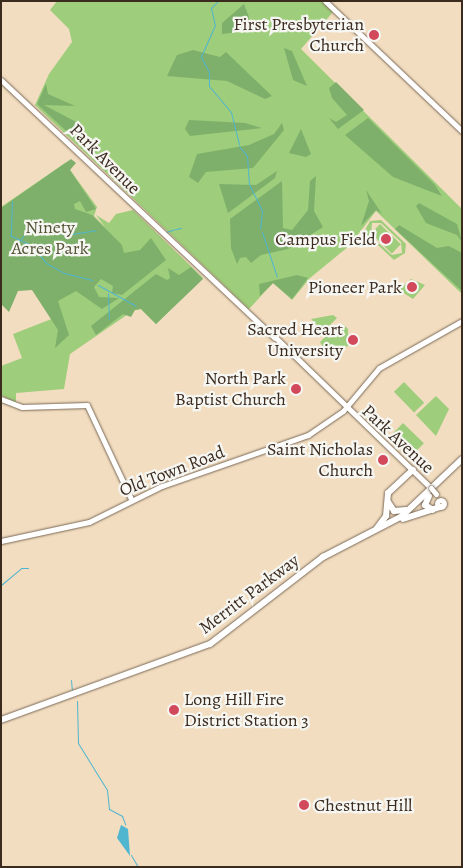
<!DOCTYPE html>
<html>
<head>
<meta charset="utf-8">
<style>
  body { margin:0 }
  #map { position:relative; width:463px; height:868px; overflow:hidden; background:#f2ddc0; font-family:Alegreya,serif }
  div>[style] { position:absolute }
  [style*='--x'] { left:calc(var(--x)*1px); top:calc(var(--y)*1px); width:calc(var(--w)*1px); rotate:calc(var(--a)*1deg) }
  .green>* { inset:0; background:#9ecd7b; transform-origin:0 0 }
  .forest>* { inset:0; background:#7eb06b }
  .water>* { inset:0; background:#50b5cf }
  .stream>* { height:1px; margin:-0.5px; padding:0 0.5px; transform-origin:0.5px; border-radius:0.5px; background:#50b5cf }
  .roads { filter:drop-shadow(0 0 1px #7b6957) drop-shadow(0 0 1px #7b6957) }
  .major>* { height:5px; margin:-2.5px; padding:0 2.5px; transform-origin:2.5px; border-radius:2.5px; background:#fff }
  .major>.ring { margin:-2.5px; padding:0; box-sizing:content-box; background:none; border:5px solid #fff; border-radius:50% }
  .highway>* { height:6px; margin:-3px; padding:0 3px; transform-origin:3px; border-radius:3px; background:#fff }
  .bridges { filter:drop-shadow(0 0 1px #7b6957) drop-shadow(0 0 1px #7b6957) }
  .major-bridge>* { height:5px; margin:-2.5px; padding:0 2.5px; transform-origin:2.5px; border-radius:2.5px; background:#fff }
  .dots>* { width:14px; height:14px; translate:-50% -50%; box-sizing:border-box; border:2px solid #f6f6f2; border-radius:50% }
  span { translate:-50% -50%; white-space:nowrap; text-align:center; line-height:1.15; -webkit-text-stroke:4.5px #f6f6f2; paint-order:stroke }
  .poi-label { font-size:18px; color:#3b2a1e }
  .right { translate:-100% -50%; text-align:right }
  .left { translate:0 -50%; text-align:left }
  .street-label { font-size:18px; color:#3b2a1e }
  .park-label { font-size:18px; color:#545335 }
  .frame { position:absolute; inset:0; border:2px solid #3b2a1e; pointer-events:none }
</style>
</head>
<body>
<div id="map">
  <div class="green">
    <i style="clip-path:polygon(57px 1px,322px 1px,333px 12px,301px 49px,462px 209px,462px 294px,376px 211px,349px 246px,310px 278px,292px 300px,273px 283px,249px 309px,35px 105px,49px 74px,72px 42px,69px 29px,50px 10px)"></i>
    <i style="clip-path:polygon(65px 163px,97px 207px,94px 216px,105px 227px,96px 215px,109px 223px,116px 214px,133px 210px,203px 278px,156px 324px,141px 309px,134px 310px,70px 354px,64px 389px,16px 393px,16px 403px,1px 395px,1px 366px,22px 358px,13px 334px,54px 318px,30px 284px,1px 294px,1px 207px)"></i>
    <i style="clip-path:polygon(evenodd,381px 220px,406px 244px,405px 253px,394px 260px,364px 232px,370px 221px,381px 220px,372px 223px,381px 223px,401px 242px,402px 253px,392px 255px,371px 236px,372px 223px)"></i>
    <i style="left:380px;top:224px;width:29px;height:13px;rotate:44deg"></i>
    <i style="clip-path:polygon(411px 279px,425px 285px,413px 299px,399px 290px)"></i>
    <i style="clip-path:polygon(333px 315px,337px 318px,327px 328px,334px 335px,343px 324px,348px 329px,348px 346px,329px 357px,320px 342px,327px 335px,311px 319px)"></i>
    <i style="left:404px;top:382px;width:29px;height:14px;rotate:46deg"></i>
    <i style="clip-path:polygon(436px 396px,449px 409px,436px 436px,416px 415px)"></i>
    <i style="left:403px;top:423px;width:29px;height:18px;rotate:44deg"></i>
  </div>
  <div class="forest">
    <i style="clip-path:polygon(244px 4px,249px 17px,247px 31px,222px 34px,222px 23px)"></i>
    <i style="clip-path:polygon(284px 48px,292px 51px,307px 86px,293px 80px)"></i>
    <i style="clip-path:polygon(193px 50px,220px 57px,226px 52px,272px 96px,265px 99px,227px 81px,167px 76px,177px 55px)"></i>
    <i style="clip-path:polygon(336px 82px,364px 110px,338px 129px,329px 118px,336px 122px,347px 115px,332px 98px,329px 88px)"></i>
    <i style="clip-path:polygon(46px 84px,48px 94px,75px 106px,44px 105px,80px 124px,69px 129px,77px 141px,37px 104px)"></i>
    <i style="clip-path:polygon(368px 118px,435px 185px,442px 196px,393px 177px,345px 135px)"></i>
    <i style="clip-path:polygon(189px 120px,245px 123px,262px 128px,190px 136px,185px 129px)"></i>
    <i style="clip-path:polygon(282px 123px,284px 130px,253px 168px,206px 172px,198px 183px,189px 177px,197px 154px,249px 145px,274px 134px)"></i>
    <i style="clip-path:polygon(301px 129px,311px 154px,306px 157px,289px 153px)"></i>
    <i style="clip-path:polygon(71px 159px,76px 163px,70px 170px,96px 209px,86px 212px,80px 201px,74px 204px,75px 209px,92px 215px,122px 245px,124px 253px,140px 250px,151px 238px,166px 260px,122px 295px,112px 293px,113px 286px,101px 279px,94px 287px,99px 297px,119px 298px,102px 309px,76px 291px,58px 301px,69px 335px,55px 348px,58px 330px,32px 290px,18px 291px,9px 312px,1px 304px,1px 208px)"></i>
    <i style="clip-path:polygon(277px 171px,275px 178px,228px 213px,219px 184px,256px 185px)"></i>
    <i style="clip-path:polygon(316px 176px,314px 211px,323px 227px,288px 249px,261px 255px,251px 263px,246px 257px,240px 258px,237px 264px,231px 248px,230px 219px,282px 181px,283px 228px,292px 230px,308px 210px,310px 181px)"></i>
    <i style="clip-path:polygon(366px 190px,382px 214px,376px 210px,361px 226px,369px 201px)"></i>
    <i style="clip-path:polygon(419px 203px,457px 224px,462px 242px,457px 235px,426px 223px,416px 206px)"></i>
    <i style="clip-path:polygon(399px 225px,437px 248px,449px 246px,462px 253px,462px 291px,395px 229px)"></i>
    <i style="clip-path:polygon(191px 267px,203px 279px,156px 324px,141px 309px,135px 310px,131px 317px,123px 314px,96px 335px,91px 326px,156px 274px,167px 280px,170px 278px,168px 268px,179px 275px)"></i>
    <i style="clip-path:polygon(297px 275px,308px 278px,292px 299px,273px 283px,260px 296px,259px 284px)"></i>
  </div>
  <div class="water">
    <i style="clip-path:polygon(121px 825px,128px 829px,130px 856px,117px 838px)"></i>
  </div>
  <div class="stream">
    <i style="--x:218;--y:1;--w:10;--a:135"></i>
    <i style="--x:211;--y:8;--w:17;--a:77"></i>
    <i style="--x:215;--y:25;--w:35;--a:114"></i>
    <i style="--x:201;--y:57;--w:17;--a:62"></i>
    <i style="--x:209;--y:72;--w:14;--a:90"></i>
    <i style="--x:209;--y:86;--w:34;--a:50"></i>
    <i style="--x:231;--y:112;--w:33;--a:76"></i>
    <i style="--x:239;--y:146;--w:13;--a:51"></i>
    <i style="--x:247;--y:156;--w:27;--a:86"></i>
    <i style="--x:249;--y:184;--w:30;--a:64"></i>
    <i style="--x:262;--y:211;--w:18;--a:96"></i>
    <i style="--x:12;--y:201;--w:35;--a:92"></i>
    <i style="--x:11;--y:236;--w:22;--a:24"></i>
    <i style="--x:31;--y:245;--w:23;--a:50"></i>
    <i style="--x:46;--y:263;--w:21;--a:29"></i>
    <i style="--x:64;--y:273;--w:29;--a:14"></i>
    <i style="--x:176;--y:229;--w:5;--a:-11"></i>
    <i style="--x:166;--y:232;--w:9;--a:-18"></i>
    <i style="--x:262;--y:232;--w:47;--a:71.6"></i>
    <i style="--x:21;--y:239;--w:9;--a:-54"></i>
    <i style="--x:26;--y:232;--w:21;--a:-11"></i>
    <i style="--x:47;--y:228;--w:19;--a:21"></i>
    <i style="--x:65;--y:235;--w:31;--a:-9"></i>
    <i style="--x:98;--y:285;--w:43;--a:28.9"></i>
    <i style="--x:108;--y:293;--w:26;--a:88"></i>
    <i style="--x:1;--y:585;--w:26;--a:-40"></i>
    <i style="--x:21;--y:568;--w:7;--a:0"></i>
    <i style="--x:71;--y:680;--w:11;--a:85"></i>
    <i style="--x:77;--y:701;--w:42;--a:88.6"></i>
    <i style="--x:78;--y:743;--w:55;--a:58.3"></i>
    <i style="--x:107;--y:790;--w:19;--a:84"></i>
    <i style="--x:109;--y:809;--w:15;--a:28"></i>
    <i style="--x:122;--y:816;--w:9;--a:69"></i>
    <i style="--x:131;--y:855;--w:14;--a:60"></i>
  </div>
  <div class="roads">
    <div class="major">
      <i style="--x:325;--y:1;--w:189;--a:43.5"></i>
      <i style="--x:1;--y:80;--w:376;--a:43.3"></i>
      <i style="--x:274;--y:336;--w:219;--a:44.1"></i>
      <i style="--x:1;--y:399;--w:22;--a:21"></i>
      <i style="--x:22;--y:407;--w:65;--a:-1.8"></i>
      <i style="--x:87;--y:405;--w:104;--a:64.9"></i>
      <i class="ring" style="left:437.5px;top:500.5px;width:2px;height:2px"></i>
      <i style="--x:1;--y:541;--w:90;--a:-12.2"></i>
      <i style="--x:89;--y:522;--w:81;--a:-26.3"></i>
      <i style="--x:162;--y:486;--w:155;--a:-19.3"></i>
      <i style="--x:308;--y:435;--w:42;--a:-34.4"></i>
      <i style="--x:343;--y:411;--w:56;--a:-50.1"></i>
      <i style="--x:379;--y:368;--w:95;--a:-29.5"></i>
    </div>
    <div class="highway">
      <i style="--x:429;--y:496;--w:10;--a:114"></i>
      <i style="--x:425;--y:505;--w:9;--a:32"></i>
      <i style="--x:388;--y:502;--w:11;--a:56"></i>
      <i style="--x:394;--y:511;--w:12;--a:-5"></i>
      <i style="--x:403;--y:519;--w:40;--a:-18"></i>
      <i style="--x:377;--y:528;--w:15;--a:-53"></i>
      <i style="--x:386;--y:516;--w:23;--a:-85"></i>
      <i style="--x:388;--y:493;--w:34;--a:-43"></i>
      <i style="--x:1;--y:720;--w:222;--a:-20"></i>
      <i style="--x:210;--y:644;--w:143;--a:-37.6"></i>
      <i style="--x:323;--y:557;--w:89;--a:-27.4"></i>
      <i style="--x:402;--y:516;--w:83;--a:-43.5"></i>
    </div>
  </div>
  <div class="bridges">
    <div class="major-bridge">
      <i style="--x:431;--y:488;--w:8;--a:50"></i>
    </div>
  </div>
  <div class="dots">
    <i style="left:374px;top:35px;background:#d1495b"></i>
    <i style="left:386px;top:239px;background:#d1495b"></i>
    <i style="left:412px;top:287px;background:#d1495b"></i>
    <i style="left:353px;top:340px;background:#d1495b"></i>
    <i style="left:296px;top:389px;background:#d1495b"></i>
    <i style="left:383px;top:460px;background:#d1495b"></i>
    <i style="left:174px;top:710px;background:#d1495b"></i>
    <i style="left:304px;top:805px;background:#d1495b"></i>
  </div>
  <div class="poi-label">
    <span class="right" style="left:364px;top:35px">First Presbyterian<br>Church</span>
    <span class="right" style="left:376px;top:239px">Campus Field</span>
    <span class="right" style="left:402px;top:287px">Pioneer Park</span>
    <span class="right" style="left:343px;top:340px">Sacred Heart<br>University</span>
    <span class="right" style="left:286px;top:389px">North Park<br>Baptist Church</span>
    <span class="right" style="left:373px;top:460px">Saint Nicholas<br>Church</span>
    <span class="left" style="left:184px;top:710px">Long Hill Fire<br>District Station 3</span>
    <span class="left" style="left:314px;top:805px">Chestnut Hill</span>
  </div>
  <div class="street-label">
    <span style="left:105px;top:159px;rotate:45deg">Park Avenue</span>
    <span style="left:398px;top:439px;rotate:43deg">Park Avenue</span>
    <span style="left:172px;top:471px;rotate:-21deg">Old Town Road</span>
    <span style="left:249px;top:594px;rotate:-37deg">Merritt Parkway</span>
  </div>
  <div class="park-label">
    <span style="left:50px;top:238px">Ninety<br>Acres Park</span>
  </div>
  <div class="frame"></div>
</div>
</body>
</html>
